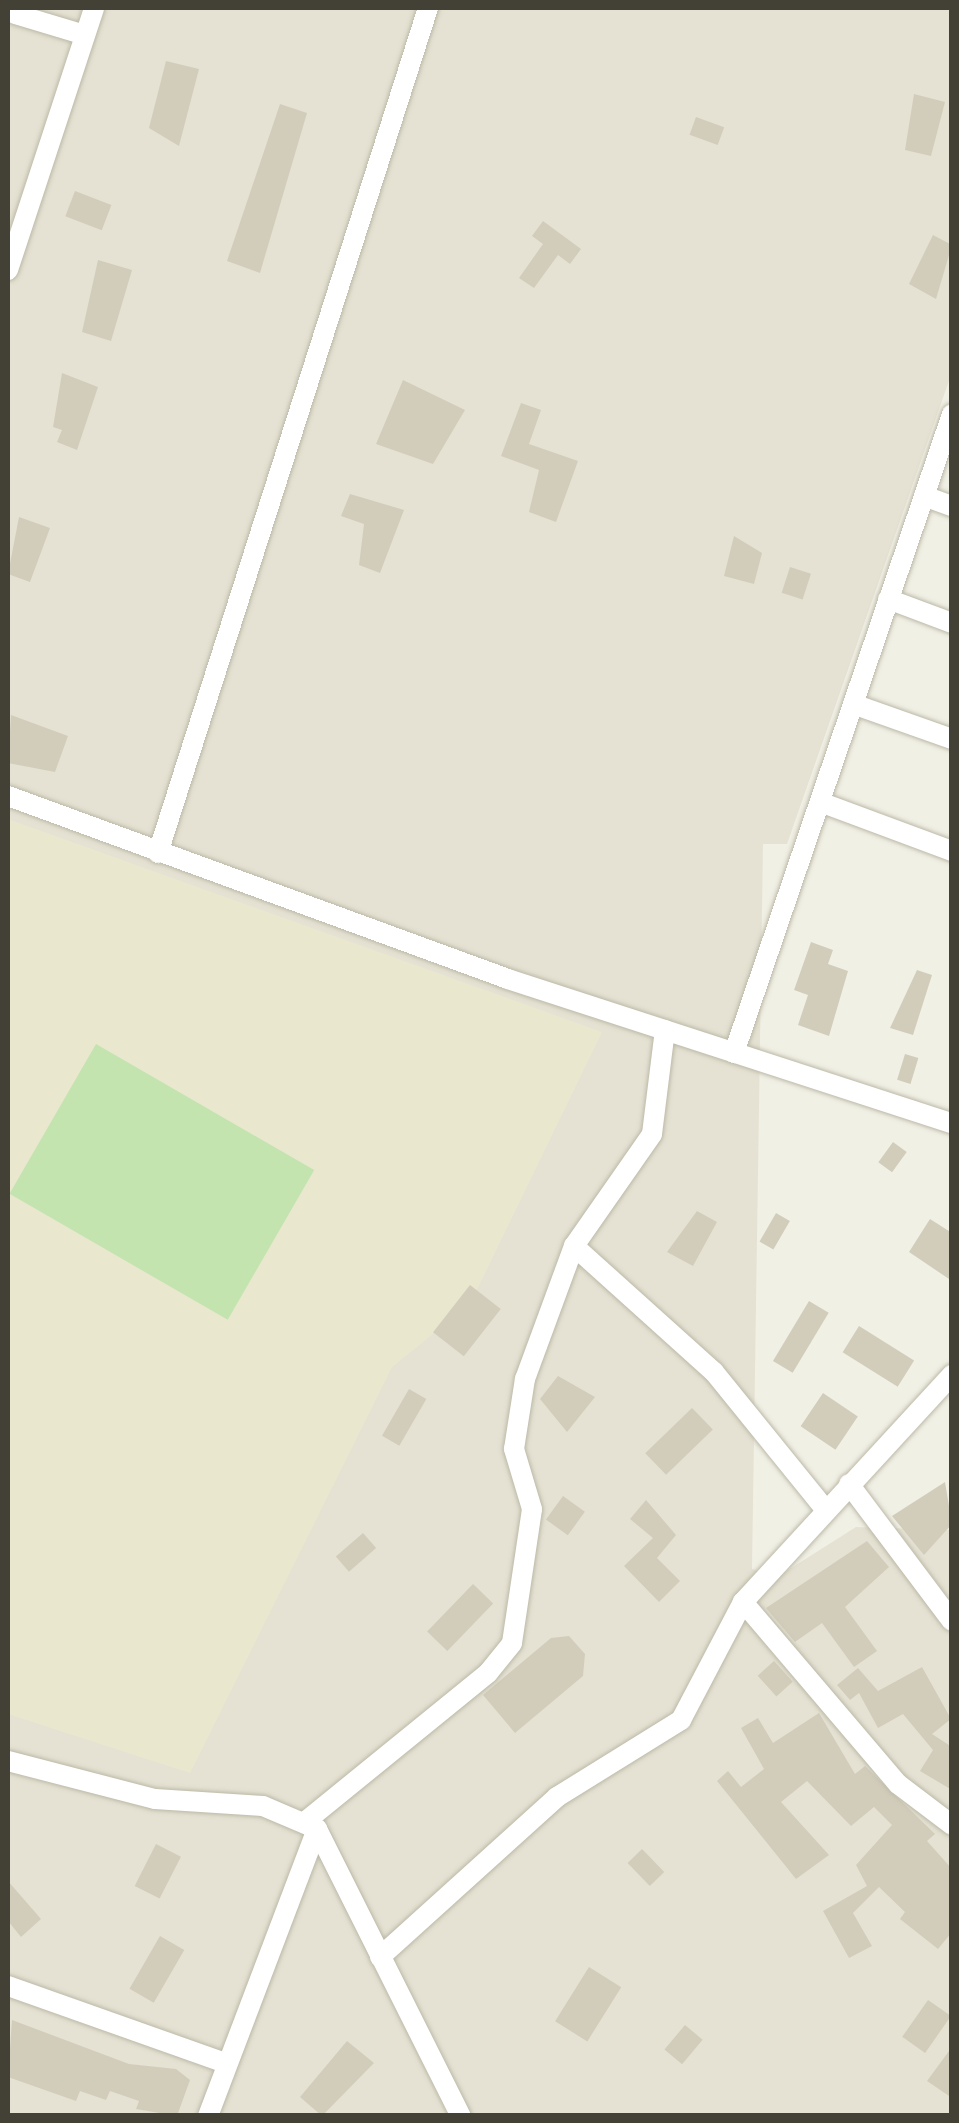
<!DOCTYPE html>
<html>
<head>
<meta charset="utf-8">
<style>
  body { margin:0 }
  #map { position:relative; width:959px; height:2123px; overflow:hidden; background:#f1f0e5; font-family:"Golos Text",sans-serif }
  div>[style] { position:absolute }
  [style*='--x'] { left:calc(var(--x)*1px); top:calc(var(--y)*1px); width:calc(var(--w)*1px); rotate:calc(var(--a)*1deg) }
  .residential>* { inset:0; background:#e5e2d3 }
  .education>* { inset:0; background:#eae7cf }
  .green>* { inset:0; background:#c3e4af; transform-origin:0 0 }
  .building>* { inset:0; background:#d2cdbb; transform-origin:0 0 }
  .roads { filter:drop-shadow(0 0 2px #bcb9a8) drop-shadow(0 0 2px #bcb9a8) }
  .minor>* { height:20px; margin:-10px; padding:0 10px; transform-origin:10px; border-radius:10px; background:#fff }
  span { translate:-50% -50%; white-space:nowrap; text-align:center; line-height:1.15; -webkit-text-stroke:8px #fff; paint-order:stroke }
  .frame { position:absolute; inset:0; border:10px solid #434035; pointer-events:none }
</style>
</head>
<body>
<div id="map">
  <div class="residential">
    <i style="clip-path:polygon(8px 8px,951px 8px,951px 375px,787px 844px,763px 844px,752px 1569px,777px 1577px,856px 1527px,951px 1530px,951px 2115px,8px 2116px)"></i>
  </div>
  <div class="education">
    <i style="clip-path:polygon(8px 819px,602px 1032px,470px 1304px,392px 1367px,190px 1773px,8px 1714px)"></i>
  </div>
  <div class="green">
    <i style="left:96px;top:1044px;width:252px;height:173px;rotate:30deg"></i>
  </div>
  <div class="building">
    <i style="clip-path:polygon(166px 61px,199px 69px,179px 146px,149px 128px)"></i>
    <i style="clip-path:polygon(914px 94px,945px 102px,931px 156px,905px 150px)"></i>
    <i style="clip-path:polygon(280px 104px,307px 113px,260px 273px,227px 261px)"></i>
    <i style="left:696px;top:117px;width:30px;height:19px;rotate:20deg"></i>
    <i style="left:75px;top:191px;width:39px;height:27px;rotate:21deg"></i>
    <i style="clip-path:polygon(543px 221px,581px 249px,570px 264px,558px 255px,534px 288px,519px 278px,543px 244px,532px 236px)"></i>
    <i style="clip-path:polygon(933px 235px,952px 245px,936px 299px,909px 284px)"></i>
    <i style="clip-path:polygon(98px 260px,132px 270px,111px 341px,82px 332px)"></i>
    <i style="clip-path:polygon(62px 373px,98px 387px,77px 450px,57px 442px,62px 430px,53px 427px)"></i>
    <i style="clip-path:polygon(403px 380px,465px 410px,433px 464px,376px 444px)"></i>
    <i style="clip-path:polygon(521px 403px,541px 410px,529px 444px,578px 461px,556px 522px,529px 512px,539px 470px,501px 456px)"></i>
    <i style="clip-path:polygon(350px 494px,404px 510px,380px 573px,359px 565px,364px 524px,341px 516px)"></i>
    <i style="clip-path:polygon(19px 517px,50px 528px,30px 582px,8px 574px)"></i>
    <i style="clip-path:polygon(734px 536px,762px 553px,754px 584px,724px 576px)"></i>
    <i style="left:790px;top:567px;width:22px;height:27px;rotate:18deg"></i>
    <i style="clip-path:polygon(11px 715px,68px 736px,55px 772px,8px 763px)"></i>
    <i style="clip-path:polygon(811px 942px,833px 950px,828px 964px,848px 971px,829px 1036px,798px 1025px,808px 995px,794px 990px)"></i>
    <i style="clip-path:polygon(917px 970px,932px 975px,913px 1035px,890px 1028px)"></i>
    <i style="left:905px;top:1054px;width:14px;height:27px;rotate:17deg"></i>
    <i style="left:893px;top:1142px;width:17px;height:25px;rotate:36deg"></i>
    <i style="clip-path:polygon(697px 1211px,717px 1222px,693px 1266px,667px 1252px)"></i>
    <i style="left:776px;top:1213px;width:16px;height:33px;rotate:30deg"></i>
    <i style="clip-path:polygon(930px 1219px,952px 1233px,952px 1281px,909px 1252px)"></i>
    <i style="left:470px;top:1285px;width:39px;height:60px;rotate:38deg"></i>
    <i style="left:809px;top:1301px;width:23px;height:70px;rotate:31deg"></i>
    <i style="left:859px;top:1326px;width:65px;height:31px;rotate:32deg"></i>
    <i style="clip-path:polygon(558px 1376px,595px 1397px,567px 1432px,540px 1399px)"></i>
    <i style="left:409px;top:1389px;width:20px;height:54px;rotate:30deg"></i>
    <i style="left:823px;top:1393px;width:42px;height:40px;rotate:34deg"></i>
    <i style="left:692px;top:1408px;width:30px;height:65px;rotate:46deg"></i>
    <i style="clip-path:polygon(945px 1482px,952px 1524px,924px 1555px,892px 1516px)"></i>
    <i style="left:563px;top:1496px;width:27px;height:29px;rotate:36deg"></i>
    <i style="clip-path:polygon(646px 1500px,676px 1535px,657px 1558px,680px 1581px,659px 1602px,624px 1566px,653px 1538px,630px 1519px)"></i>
    <i style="left:363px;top:1533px;width:20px;height:36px;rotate:49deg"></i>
    <i style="clip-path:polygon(867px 1541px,889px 1567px,845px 1607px,877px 1651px,854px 1667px,822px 1623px,795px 1642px,766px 1608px)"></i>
    <i style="left:473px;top:1584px;width:28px;height:66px;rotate:44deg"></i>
    <i style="clip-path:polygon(569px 1636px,585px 1654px,583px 1676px,515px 1733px,483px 1695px,551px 1638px)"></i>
    <i style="left:774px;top:1661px;width:28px;height:22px;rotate:48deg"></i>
    <i style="clip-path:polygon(922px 1667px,951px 1719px,932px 1734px,952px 1747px,952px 1790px,920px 1771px,933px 1750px,903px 1714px,878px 1728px,859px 1693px,850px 1700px,837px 1685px,858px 1668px,878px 1691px)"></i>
    <i style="clip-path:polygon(819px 1713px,855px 1774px,865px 1766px,935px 1834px,927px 1841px,952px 1869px,952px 1932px,938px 1949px,900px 1919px,905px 1912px,879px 1887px,853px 1913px,872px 1946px,849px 1958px,823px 1911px,867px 1886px,856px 1865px,892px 1825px,874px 1807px,851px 1826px,807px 1781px,781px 1802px,829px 1855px,796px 1879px,717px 1781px,728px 1771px,741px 1787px,764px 1769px,741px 1728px,758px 1718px,773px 1743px)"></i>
    <i style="left:156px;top:1844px;width:28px;height:47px;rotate:27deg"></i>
    <i style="left:642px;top:1849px;width:32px;height:20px;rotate:46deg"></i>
    <i style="clip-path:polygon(8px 1881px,41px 1919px,21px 1937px,8px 1921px)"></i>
    <i style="left:160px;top:1936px;width:28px;height:61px;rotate:30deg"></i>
    <i style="left:589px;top:1967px;width:38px;height:64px;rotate:32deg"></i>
    <i style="left:928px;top:2000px;width:28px;height:45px;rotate:35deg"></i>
    <i style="clip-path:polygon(12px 2020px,129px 2064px,176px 2069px,190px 2080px,177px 2116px,136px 2109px,139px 2101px,110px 2091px,106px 2100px,80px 2091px,76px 2101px,8px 2077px)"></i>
    <i style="left:685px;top:2025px;width:23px;height:32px;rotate:40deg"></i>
    <i style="clip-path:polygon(347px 2041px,374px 2063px,322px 2116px,300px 2097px)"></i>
    <i style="clip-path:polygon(952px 2047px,952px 2098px,927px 2081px)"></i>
  </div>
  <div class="roads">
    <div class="minor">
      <i style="--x:15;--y:14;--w:73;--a:16.7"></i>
      <i style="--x:8;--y:270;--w:276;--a:-71.8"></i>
      <i style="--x:924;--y:496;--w:30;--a:20"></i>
      <i style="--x:888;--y:599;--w:68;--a:20.6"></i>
      <i style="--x:853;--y:704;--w:105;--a:19.5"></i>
      <i style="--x:8;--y:796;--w:532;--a:20.1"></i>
      <i style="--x:508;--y:979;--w:467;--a:18"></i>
      <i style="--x:820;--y:802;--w:141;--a:20.4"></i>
      <i style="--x:158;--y:853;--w:887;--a:-72.28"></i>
      <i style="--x:734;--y:1053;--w:675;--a:-71.16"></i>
      <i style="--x:574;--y:1246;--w:188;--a:42"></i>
      <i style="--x:714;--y:1372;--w:176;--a:51"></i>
      <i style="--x:849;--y:1484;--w:171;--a:53.1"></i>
      <i style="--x:743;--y:1602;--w:239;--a:49.6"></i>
      <i style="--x:898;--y:1784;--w:68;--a:37.2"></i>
      <i style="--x:8;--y:1761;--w:152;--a:14.5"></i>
      <i style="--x:155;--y:1799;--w:108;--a:3.7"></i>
      <i style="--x:263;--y:1806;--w:59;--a:23.1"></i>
      <i style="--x:317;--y:1829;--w:321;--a:63.4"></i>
      <i style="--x:306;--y:1821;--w:235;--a:-39.1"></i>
      <i style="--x:488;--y:1673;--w:38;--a:-51"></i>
      <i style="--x:512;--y:1643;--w:135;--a:-81.5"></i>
      <i style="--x:532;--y:1509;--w:63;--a:-106.7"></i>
      <i style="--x:514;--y:1449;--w:71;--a:-81.1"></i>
      <i style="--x:525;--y:1379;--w:142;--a:-69.8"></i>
      <i style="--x:574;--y:1246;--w:136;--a:-55.1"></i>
      <i style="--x:652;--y:1134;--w:105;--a:-82.9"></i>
      <i style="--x:380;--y:1957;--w:239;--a:-42.1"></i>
      <i style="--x:557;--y:1797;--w:146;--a:-31.8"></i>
      <i style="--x:681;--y:1720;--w:133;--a:-62.3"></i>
      <i style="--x:743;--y:1602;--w:309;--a:-47.4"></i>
      <i style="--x:8;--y:1986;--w:230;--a:19.5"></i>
      <i style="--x:208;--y:2116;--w:307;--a:-69.2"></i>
    </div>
  </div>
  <div class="frame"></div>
</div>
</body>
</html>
